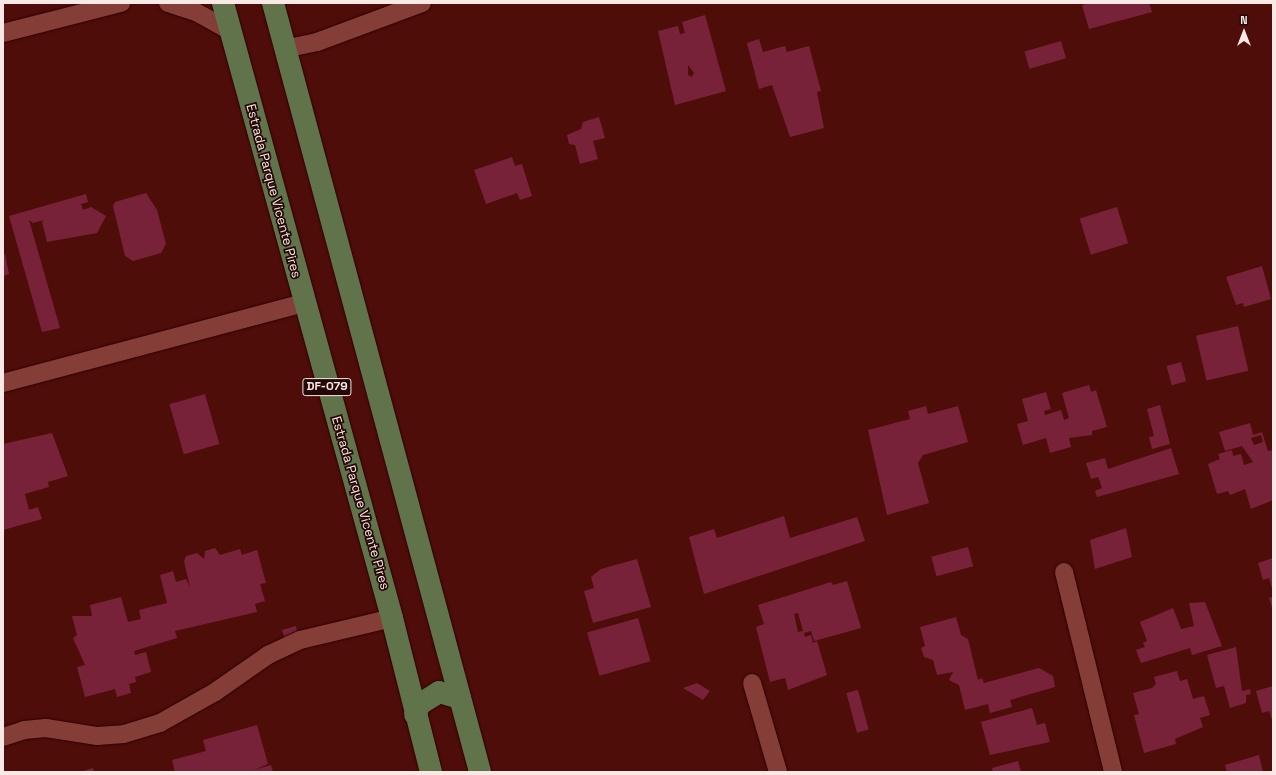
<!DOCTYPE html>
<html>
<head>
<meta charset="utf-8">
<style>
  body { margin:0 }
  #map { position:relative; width:1276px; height:775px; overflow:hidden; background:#4f0d0a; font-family:"Space Grotesk",sans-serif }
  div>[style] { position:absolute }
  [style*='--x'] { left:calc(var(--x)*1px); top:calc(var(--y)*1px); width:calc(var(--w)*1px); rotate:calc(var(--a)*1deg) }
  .building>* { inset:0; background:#772239; transform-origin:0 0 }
  .roads { filter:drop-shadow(0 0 1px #2c0000) drop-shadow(0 0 1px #2c0000) }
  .minor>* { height:18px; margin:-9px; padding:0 9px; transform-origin:9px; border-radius:9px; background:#843e37 }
  .primary>* { height:22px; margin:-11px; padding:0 11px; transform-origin:11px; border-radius:11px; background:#60734a }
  span { translate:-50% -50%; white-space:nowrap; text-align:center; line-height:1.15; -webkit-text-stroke:3.5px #240806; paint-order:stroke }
  .shield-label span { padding:1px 3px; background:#240806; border:1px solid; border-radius:3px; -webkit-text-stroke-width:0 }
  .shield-label { font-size:12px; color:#fae8e6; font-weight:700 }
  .street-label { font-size:13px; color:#fae8e6 }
  .frame { position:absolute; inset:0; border:4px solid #fae8e6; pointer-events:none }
  .north { position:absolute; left:1224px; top:12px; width:40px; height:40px; -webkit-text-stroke:3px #240806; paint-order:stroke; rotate:0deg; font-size:11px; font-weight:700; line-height:16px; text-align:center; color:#fae8e6 }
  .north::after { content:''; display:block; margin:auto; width:14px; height:18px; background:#fae8e6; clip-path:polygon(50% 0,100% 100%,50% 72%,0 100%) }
</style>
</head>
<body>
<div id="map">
  <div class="building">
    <i style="clip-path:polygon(1089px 3px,1149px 3px,1152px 12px,1089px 29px,1082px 5px)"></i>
    <i style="clip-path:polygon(evenodd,705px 15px,726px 91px,675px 105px,658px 31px,678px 26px,680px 34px,685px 33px,682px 22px,705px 15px,688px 65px,694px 73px,692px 77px,688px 75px,688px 65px)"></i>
    <i style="clip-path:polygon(759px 39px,763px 52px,785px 46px,787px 52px,809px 46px,821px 91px,817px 92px,824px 128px,790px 137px,772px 85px,759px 89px,747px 43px)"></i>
    <i style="left:1061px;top:41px;width:18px;height:38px;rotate:74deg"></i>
    <i style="clip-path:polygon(599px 117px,605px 138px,593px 141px,598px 159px,580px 164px,575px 145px,569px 144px,567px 135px,581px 129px,583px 122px)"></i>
    <i style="clip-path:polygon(512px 157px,515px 166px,522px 164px,532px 196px,520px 200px,517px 193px,486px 204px,474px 170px)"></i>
    <i style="clip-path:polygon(146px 193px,157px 210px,166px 244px,161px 253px,133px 261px,125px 256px,113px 206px,115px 202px)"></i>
    <i style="clip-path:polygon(86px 194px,88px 202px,81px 204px,83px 210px,91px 207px,106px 216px,97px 233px,47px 242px,42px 222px,44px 220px,33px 223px,29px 220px,60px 328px,42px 332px,9px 216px)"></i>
    <i style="left:1117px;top:207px;width:38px;height:39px;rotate:73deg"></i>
    <i style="clip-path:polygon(5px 254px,9px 274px,3px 276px,3px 255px)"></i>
    <i style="clip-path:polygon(1262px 266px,1271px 299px,1244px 307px,1243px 303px,1236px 305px,1226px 277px)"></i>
    <i style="left:1238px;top:326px;width:46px;height:43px;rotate:77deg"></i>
    <i style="left:1181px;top:362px;width:20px;height:15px;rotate:75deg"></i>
    <i style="clip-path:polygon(1089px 385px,1091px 392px,1096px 390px,1107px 427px,1092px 431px,1092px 435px,1069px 438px,1071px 447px,1050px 453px,1046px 438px,1023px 445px,1017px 424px,1028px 421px,1022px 399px,1046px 392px,1051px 409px,1044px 411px,1045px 415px,1061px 410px,1064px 420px,1069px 418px,1062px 393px)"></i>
    <i style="left:205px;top:394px;width:52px;height:37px;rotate:74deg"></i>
    <i style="clip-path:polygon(1160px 405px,1170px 444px,1152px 449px,1149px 437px,1154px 436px,1147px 409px)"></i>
    <i style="clip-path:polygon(926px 406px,928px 414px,958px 406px,968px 442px,923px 455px,918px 463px,929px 503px,887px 515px,868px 430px,910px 419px,908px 411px)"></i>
    <i style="clip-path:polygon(evenodd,1250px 423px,1253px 435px,1262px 432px,1268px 451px,1273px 450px,1273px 500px,1251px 509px,1245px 489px,1230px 495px,1228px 491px,1217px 494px,1208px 464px,1220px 459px,1218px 454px,1232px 450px,1233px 456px,1241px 454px,1244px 465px,1253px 462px,1242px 446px,1225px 451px,1219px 432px,1250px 423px,1261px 435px,1263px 442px,1254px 445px,1251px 438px,1261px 435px)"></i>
    <i style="clip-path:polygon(52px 433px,68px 476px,48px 482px,49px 487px,25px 494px,29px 510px,38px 507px,42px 519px,3px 530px,3px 444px)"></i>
    <i style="clip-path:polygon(1171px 448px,1179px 474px,1097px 497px,1095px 491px,1102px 488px,1099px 479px,1098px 477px,1091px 479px,1086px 463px,1105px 458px,1108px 469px)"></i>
    <i style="clip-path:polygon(784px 516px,790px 538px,857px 517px,865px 541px,704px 594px,689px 537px,714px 529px,717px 538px)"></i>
    <i style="clip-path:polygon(1126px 528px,1132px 557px,1095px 569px,1090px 540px)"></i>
    <i style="left:968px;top:547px;width:20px;height:38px;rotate:75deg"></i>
    <i style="clip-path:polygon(215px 548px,220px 555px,240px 549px,242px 555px,257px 550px,266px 583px,260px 584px,265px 601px,255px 604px,257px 612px,175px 631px,177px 638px,134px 651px,135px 655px,146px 652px,151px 672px,135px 677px,136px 682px,129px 684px,131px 693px,117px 697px,115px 689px,85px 697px,77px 667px,85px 665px,73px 638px,77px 635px,72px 616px,92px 616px,90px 605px,121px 597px,128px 622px,141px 619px,139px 610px,167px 603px,160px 575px,173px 571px,176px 582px,186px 579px,190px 587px,184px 561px,186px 556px,197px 553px,204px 559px,205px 551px)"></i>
    <i style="clip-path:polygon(1273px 558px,1273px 592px,1269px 578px,1263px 580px,1258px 563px)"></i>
    <i style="clip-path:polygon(637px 559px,651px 607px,593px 623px,584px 591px,594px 588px,591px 577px,601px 569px)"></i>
    <i style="clip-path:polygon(evenodd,847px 581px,861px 628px,814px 641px,811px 631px,804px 633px,805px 637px,811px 635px,813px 643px,817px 641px,827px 675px,788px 690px,785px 678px,770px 682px,756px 627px,764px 624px,758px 605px,831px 582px,833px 585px,847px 581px,798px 613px,803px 631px,798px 632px,794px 614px,798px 613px)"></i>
    <i style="clip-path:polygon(1273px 597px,1273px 611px,1269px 598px)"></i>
    <i style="clip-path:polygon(1205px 602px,1222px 646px,1192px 655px,1190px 648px,1141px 663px,1136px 650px,1145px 647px,1143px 643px,1147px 641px,1140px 622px,1173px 608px,1181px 629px,1194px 626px,1189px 603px)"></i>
    <i style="clip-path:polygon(956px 617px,961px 635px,968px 639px,978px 680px,982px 678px,984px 683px,1039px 668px,1053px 676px,1055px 687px,1010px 700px,1012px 707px,990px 713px,988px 704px,965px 710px,959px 685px,949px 680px,953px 672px,937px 675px,933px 660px,924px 657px,921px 648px,925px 646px,920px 627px)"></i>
    <i style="left:638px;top:618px;width:45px;height:53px;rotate:74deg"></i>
    <i style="clip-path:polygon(296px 626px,298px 636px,285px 639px,282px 630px)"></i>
    <i style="clip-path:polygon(1236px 647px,1242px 691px,1250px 689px,1251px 694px,1246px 695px,1246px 703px,1230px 708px,1224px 686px,1216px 688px,1207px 655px)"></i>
    <i style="clip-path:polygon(1177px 671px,1180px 681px,1187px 679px,1193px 699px,1204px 696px,1210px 715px,1200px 718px,1203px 727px,1175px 739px,1176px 744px,1144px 753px,1134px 715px,1139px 714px,1133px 693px,1152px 688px,1156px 684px,1154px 677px)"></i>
    <i style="clip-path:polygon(697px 683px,710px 691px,703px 700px,683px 688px)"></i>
    <i style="clip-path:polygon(1273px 686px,1273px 723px,1269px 711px,1262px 713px,1256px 691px)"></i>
    <i style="left:858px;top:690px;width:41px;height:12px;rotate:75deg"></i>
    <i style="clip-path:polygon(1032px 708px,1037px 725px,1045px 723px,1050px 742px,990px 755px,981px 722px)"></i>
    <i style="clip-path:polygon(257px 725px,268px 764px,254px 770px,271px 765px,273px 772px,175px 772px,172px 760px,206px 751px,203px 740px)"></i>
    <i style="clip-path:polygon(1259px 755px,1263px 772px,1227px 772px,1225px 765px)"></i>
    <i style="clip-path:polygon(1018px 761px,1021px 772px,993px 772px,992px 768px)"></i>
    <i style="clip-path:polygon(93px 768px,94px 772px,80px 772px)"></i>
  </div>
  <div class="roads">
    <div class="minor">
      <i style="--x:168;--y:3;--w:29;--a:18"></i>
      <i style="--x:196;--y:12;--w:39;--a:29"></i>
      <i style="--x:3;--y:33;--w:122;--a:-14.3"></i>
      <i style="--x:284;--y:49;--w:34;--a:-12"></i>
      <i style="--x:317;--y:42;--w:112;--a:-20.4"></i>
      <i style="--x:3;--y:383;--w:311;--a:-14.9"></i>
      <i style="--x:1064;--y:572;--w:206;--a:76.2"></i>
      <i style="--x:752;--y:683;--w:93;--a:73.7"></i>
      <i style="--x:3;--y:737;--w:22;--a:-18"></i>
      <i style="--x:24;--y:730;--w:22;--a:-5"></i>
      <i style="--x:46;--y:728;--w:52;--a:8.9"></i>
      <i style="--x:97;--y:736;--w:27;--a:-4"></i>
      <i style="--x:124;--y:734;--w:38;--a:-17"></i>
      <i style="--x:160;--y:723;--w:63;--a:-29.4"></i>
      <i style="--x:215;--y:692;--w:65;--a:-34.9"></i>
      <i style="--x:268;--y:655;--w:35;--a:-25"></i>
      <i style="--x:300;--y:640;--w:95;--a:-13.4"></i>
    </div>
    <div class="primary">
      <i style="--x:223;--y:3;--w:638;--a:74.63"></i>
      <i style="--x:392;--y:618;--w:159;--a:75.8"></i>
      <i style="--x:273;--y:3;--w:796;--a:74.93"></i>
      <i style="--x:415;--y:714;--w:11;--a:-63"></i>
      <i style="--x:420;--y:704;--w:22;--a:-32"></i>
      <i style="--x:439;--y:692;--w:22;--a:16"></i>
    </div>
  </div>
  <div class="shield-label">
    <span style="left:327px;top:387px">DF-079</span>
  </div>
  <div class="street-label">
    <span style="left:273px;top:191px;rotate:75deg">Estrada Parque Vicente Pires</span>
    <span style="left:360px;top:503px;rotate:74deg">Estrada Parque Vicente Pires</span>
  </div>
  <div class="frame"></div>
  <div class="north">N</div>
</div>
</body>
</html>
